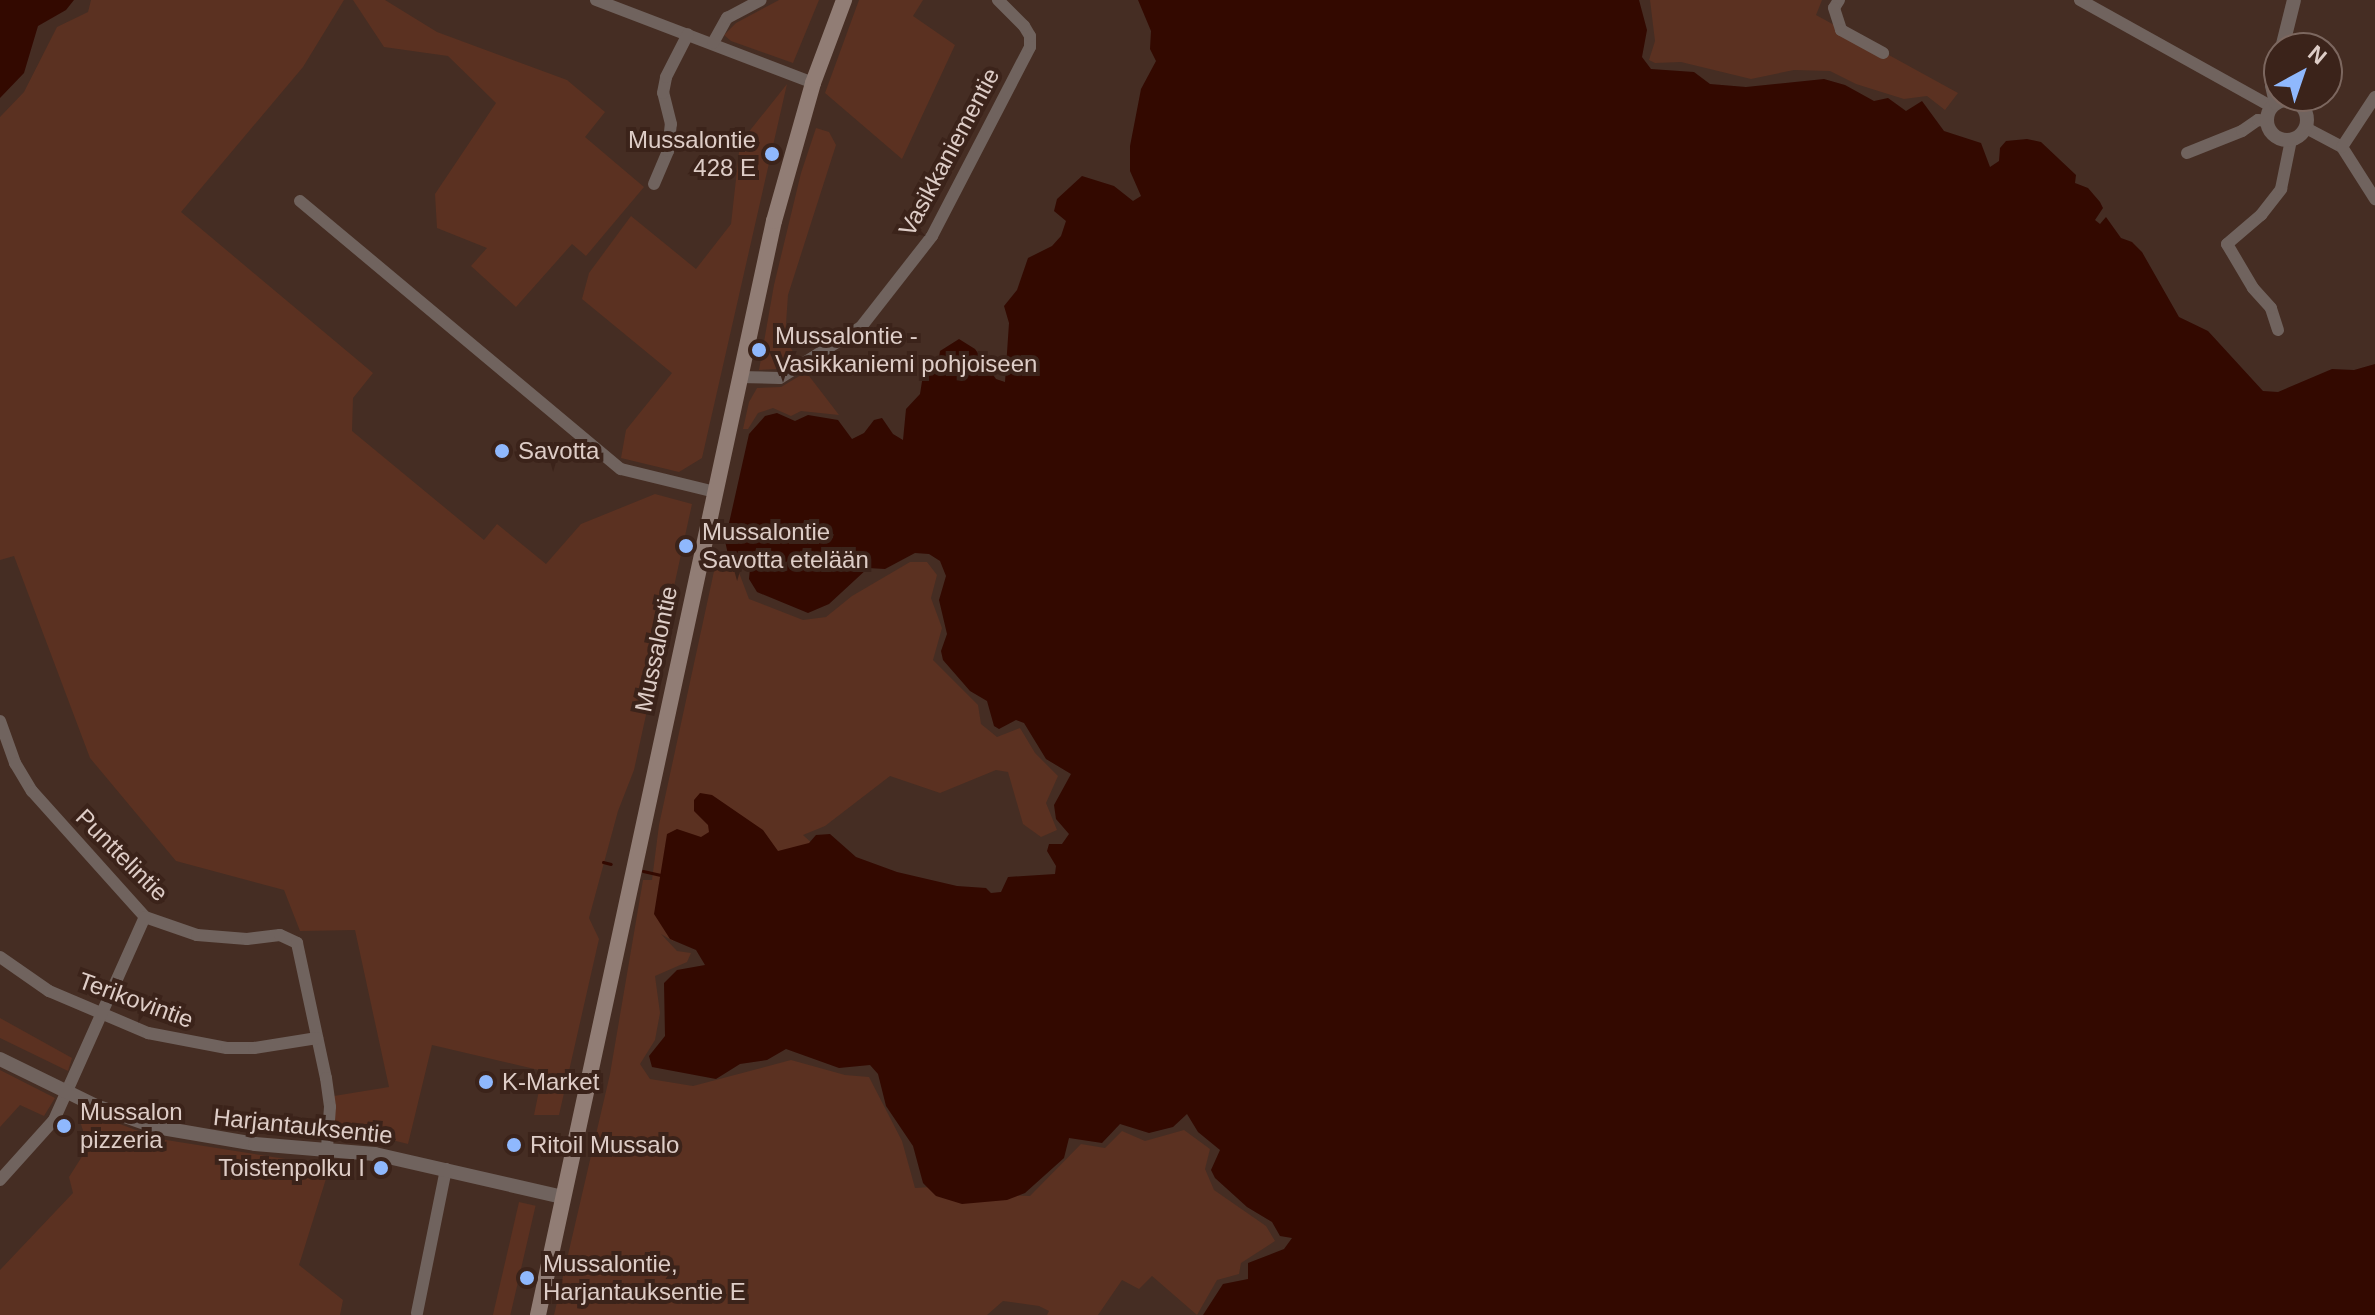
<!DOCTYPE html>
<html>
<head>
<meta charset="utf-8">
<style>
  body { margin:0 }
  #map { position:relative; width:2375px; height:1315px; overflow:hidden; background:#452d23; font-family:Arial,sans-serif }
  div>[style] { position:absolute }
  [style*='--x'] { left:calc(var(--x)*1px); top:calc(var(--y)*1px); width:calc(var(--w)*1px); rotate:calc(var(--a)*1deg) }
  .green>* { inset:0; background:#5b3121; transform-origin:0 0 }
  .water>* { inset:0; background:#330900 }
  .stream>* { height:3px; margin:-1.5px; padding:0 1.5px; transform-origin:1.5px; border-radius:1.5px; background:#330900 }
  .minor>* { height:12px; margin:-6px; padding:0 6px; transform-origin:6px; border-radius:6px; background:#70635e }
  .tertiary>* { height:14px; margin:-7px; padding:0 7px; transform-origin:7px; border-radius:7px; background:#70635e }
  .tertiary>.ring { margin:-7px; padding:0; box-sizing:content-box; background:none; border:14px solid #70635e; border-radius:50% }
  .secondary>* { height:16px; margin:-8px; padding:0 8px; transform-origin:8px; border-radius:8px; background:#917d75 }
  .dots>* { width:22px; height:22px; translate:-50% -50%; box-sizing:border-box; border:4px solid #3b231a; border-radius:50% }
  span { translate:-50% -50%; white-space:nowrap; text-align:center; line-height:1.15; -webkit-text-stroke:8px #3b231a; paint-order:stroke }
  .poi-label { font-size:24px; color:#decdc7 }
  .right { translate:-100% -50%; text-align:right }
  .left { translate:0 -50%; text-align:left }
  .street-label { font-size:24px; color:#decdc7 }
  .north { position:absolute; left:2263px; top:32px; width:80px; height:80px; box-sizing:border-box; background:#3b231a; border:2px solid #7c675f; border-radius:50%; rotate:40deg; font-size:22px; font-weight:700; line-height:32px; text-align:center; color:#decdc7 }
  .north::after { content:''; display:block; margin:auto; width:28px; height:36px; background:#8fb8fd; clip-path:polygon(50% 0,100% 100%,50% 72%,0 100%) }
</style>
</head>
<body>
<div id="map">
  <div class="green">
    <i style="clip-path:polygon(91px 0,344px 0,303px 67px,181px 212px,373px 373px,353px 398px,352px 431px,484px 540px,497px 524px,546px 564px,581px 524px,655px 494px,692px 504px,634px 770px,618px 811px,589px 918px,599px 939px,559px 1115px,534px 1115px,543px 1071px,432px 1045px,408px 1144px,368px 1134px,335px 1132px,334px 1096px,389px 1087px,355px 930px,300px 931px,284px 890px,176px 861px,90px 758px,14px 556px,0 560px,0 117px,24px 92px,57px 27px,88px 12px)"></i>
    <i style="clip-path:polygon(353px 0,385px 0,437px 32px,567px 80px,605px 112px,585px 137px,644px 187px,586px 256px,572px 244px,516px 307px,471px 266px,487px 248px,437px 228px,435px 194px,496px 103px,448px 56px,384px 47px)"></i>
    <i style="clip-path:polygon(779px 0,819px 0,793px 63px,731px 41px,724px 35px,736px 23px)"></i>
    <i style="clip-path:polygon(859px 0,923px 0,913px 16px,955px 45px,902px 159px,825px 93px)"></i>
    <i style="clip-path:polygon(1650px 0,1822px 0,1816px 15px,1958px 93px,1945px 110px,1927px 96px,1904px 99px,1856px 84px,1830px 71px,1794px 70px,1751px 79px,1681px 62px,1655px 63px,1649px 60px,1655px 41px)"></i>
    <i style="clip-path:polygon(787px 84px,702px 458px,679px 472px,621px 458px,626px 430px,672px 373px,582px 299px,589px 273px,631px 216px,696px 269px,731px 224px,740px 143px)"></i>
    <i style="clip-path:polygon(816px 128px,829px 132px,836px 145px,788px 295px,785px 338px,799px 362px,778px 369px,759px 370px,774px 285px,801px 173px)"></i>
    <i style="clip-path:polygon(806px 372px,839px 415px,801px 411px,791px 416px,773px 408px,758px 413px,748px 429px,743px 429px,749px 402px,757px 388px,781px 387px)"></i>
    <i style="clip-path:polygon(716px 562px,738px 570px,749px 599px,803px 620px,826px 617px,852px 596px,910px 562px,927px 562px,937px 575px,931px 598px,942px 628px,933px 660px,978px 705px,981px 724px,997px 737px,1020px 728px,1035px 753px,1058px 776px,1046px 803px,1057px 830px,1041px 837px,1023px 824px,1008px 772px,996px 770px,940px 793px,890px 776px,825px 826px,803px 835px,815px 846px,672px 872px,673px 941px,661px 934px,677px 951px,691px 953px,687px 962px,655px 976px,660px 1013px,655px 1040px,640px 1064px,650px 1079px,693px 1086px,791px 1060px,845px 1075px,869px 1077px,902px 1141px,915px 1188px,961px 1185px,985px 1194px,1030px 1196px,1081px 1144px,1105px 1148px,1122px 1131px,1145px 1141px,1184px 1130px,1210px 1149px,1205px 1169px,1214px 1190px,1266px 1226px,1275px 1241px,1241px 1263px,1239px 1274px,1217px 1280px,1197px 1315px,1152px 1276px,1139px 1289px,1122px 1280px,1098px 1315px,1047px 1315px,1049px 1311px,1039px 1306px,1003px 1301px,987px 1315px,554px 1315px,610px 1074px,643px 880px,652px 880px,659px 825px)"></i>
    <i style="clip-path:polygon(0 1018px,72px 1058px,68px 1071px,0 1038px)"></i>
    <i style="clip-path:polygon(0 1070px,55px 1098px,44px 1116px,20px 1105px,0 1127px)"></i>
    <i style="clip-path:polygon(85px 1111px,160px 1139px,330px 1166px,299px 1265px,343px 1300px,340px 1315px,0 1315px,0 1270px,73px 1193px,69px 1177px,88px 1147px,80px 1121px)"></i>
    <i style="left:519px;top:1202px;width:17px;height:116px;rotate:13deg"></i>
  </div>
  <div class="water">
    <i style="clip-path:polygon(0 0,74px 0,66px 10px,38px 26px,24px 73px,0 98px)"></i>
    <i style="clip-path:polygon(1138px 0,1639px 0,1647px 30px,1642px 57px,1651px 69px,1694px 72px,1710px 84px,1746px 87px,1824px 79px,1845px 85px,1874px 101px,1888px 98px,1906px 111px,1922px 101px,1944px 131px,1981px 143px,1990px 167px,1999px 161px,2000px 148px,2006px 141px,2027px 139px,2041px 142px,2076px 175px,2075px 183px,2088px 188px,2100px 202px,2103px 208px,2095px 220px,2100px 224px,2106px 217px,2121px 238px,2132px 242px,2142px 252px,2179px 317px,2208px 331px,2263px 391px,2278px 392px,2332px 369px,2354px 370px,2375px 364px,2375px 1315px,1203px 1315px,1223px 1284px,1248px 1279px,1248px 1263px,1284px 1249px,1292px 1238px,1280px 1236px,1272px 1222px,1247px 1207px,1215px 1178px,1211px 1170px,1220px 1150px,1198px 1132px,1187px 1114px,1173px 1127px,1149px 1133px,1120px 1124px,1102px 1143px,1069px 1138px,1064px 1158px,1025px 1193px,1007px 1200px,962px 1204px,936px 1196px,923px 1183px,913px 1146px,886px 1106px,878px 1074px,870px 1065px,839px 1068px,786px 1049px,767px 1060px,740px 1064px,716px 1079px,652px 1067px,649px 1056px,665px 1036px,664px 983px,677px 970px,705px 965px,696px 950px,670px 939px,654px 914px,667px 834px,677px 829px,701px 837px,709px 832px,708px 825px,694px 811px,694px 800px,700px 793px,712px 795px,763px 830px,778px 851px,809px 843px,816px 835px,830px 834px,856px 857px,897px 872px,957px 886px,986px 888px,991px 893px,1001px 892px,1008px 877px,1055px 874px,1056px 866px,1047px 851px,1049px 844px,1062px 844px,1069px 834px,1056px 819px,1054px 805px,1071px 774px,1046px 759px,1024px 723px,1016px 720px,999px 729px,994px 726px,987px 701px,970px 691px,943px 660px,941px 651px,947px 634px,939px 600px,946px 576px,940px 561px,929px 554px,915px 553px,885px 569px,868px 568px,829px 604px,808px 613px,757px 592px,749px 579px,751px 558px,730px 563px,725px 541px,749px 434px,765px 416px,777px 413px,795px 421px,808px 415px,838px 420px,852px 439px,864px 433px,874px 420px,882px 418px,893px 434px,903px 440px,906px 409px,920px 394px,923px 375px,938px 363px,940px 351px,959px 339px,975px 349px,996px 379px,1005px 382px,1009px 323px,1004px 306px,1017px 290px,1028px 258px,1052px 246px,1061px 236px,1066px 221px,1054px 211px,1057px 199px,1082px 176px,1114px 186px,1133px 201px,1141px 196px,1130px 171px,1130px 146px,1141px 89px,1156px 61px,1150px 49px,1151px 31px)"></i>
  </div>
  <div class="stream">
    <i style="--x:603;--y:862;--w:8;--a:14"></i>
    <i style="--x:643;--y:871;--w:18;--a:13"></i>
  </div>
  <div class="minor">
    <i style="--x:596;--y:0;--w:232;--a:20.9"></i>
    <i style="--x:1839;--y:0;--w:9;--a:122"></i>
    <i style="--x:1834;--y:8;--w:23;--a:72"></i>
    <i style="--x:1841;--y:30;--w:48;--a:28.7"></i>
    <i style="--x:2080;--y:0;--w:220;--a:29.1"></i>
    <i style="--x:713;--y:43;--w:29;--a:-61"></i>
    <i style="--x:727;--y:18;--w:38;--a:-28"></i>
    <i style="--x:2306;--y:128;--w:41;--a:27.8"></i>
    <i style="--x:2342;--y:147;--w:62;--a:57.6"></i>
    <i style="--x:2342;--y:147;--w:60;--a:-56.6"></i>
    <i style="--x:2187;--y:153;--w:59;--a:-21.8"></i>
    <i style="--x:2242;--y:131;--w:19;--a:-35"></i>
    <i style="--x:2258;--y:120;--w:9;--a:6"></i>
    <i style="--x:654;--y:184;--w:36;--a:-67"></i>
    <i style="--x:668;--y:151;--w:27;--a:-84"></i>
    <i style="--x:671;--y:124;--w:32;--a:-104"></i>
    <i style="--x:663;--y:93;--w:16;--a:-79"></i>
    <i style="--x:666;--y:77;--w:48;--a:-62.9"></i>
    <i style="--x:300;--y:201;--w:418;--a:39.9"></i>
    <i style="--x:621;--y:469;--w:97;--a:13.7"></i>
    <i style="--x:2278;--y:330;--w:23;--a:-108"></i>
    <i style="--x:2271;--y:308;--w:27;--a:-132"></i>
    <i style="--x:2253;--y:288;--w:51;--a:-120.6"></i>
    <i style="--x:2227;--y:244;--w:45;--a:-40.5"></i>
    <i style="--x:2261;--y:215;--w:33;--a:-52"></i>
    <i style="--x:2281;--y:189;--w:50;--a:-78.5"></i>
    <i style="--x:739;--y:377;--w:41;--a:1.4"></i>
    <i style="--x:780;--y:378;--w:96;--a:-32.2"></i>
    <i style="--x:861;--y:327;--w:115;--a:-52"></i>
    <i style="--x:932;--y:236;--w:213;--a:-62.6"></i>
    <i style="--x:1030;--y:47;--w:11;--a:-90"></i>
    <i style="--x:1030;--y:36;--w:12;--a:-121"></i>
    <i style="--x:1024;--y:26;--w:37;--a:-135"></i>
    <i style="--x:0;--y:721;--w:45;--a:70.3"></i>
    <i style="--x:15;--y:763;--w:33;--a:59"></i>
    <i style="--x:32;--y:791;--w:169;--a:48.1"></i>
    <i style="--x:145;--y:917;--w:55;--a:19.1"></i>
    <i style="--x:197;--y:935;--w:50;--a:4.6"></i>
    <i style="--x:247;--y:939;--w:33;--a:-7"></i>
    <i style="--x:280;--y:935;--w:19;--a:25"></i>
    <i style="--x:297;--y:943;--w:138;--a:77.9"></i>
    <i style="--x:326;--y:1078;--w:29;--a:82"></i>
    <i style="--x:330;--y:1107;--w:41;--a:94.2"></i>
    <i style="--x:0;--y:957;--w:60;--a:34.8"></i>
    <i style="--x:49;--y:991;--w:108;--a:23"></i>
    <i style="--x:148;--y:1033;--w:80;--a:10.8"></i>
    <i style="--x:227;--y:1048;--w:27;--a:0"></i>
    <i style="--x:254;--y:1048;--w:64;--a:-9"></i>
    <i style="--x:0;--y:1180;--w:81;--a:-48"></i>
    <i style="--x:54;--y:1120;--w:222;--a:-65.9"></i>
    <i style="--x:417;--y:1313;--w:147;--a:-78.6"></i>
  </div>
  <div class="tertiary">
    <i style="--x:2282;--y:48;--w:49;--a:-76"></i>
    <i class="ring" style="left:2267px;top:100px;width:26px;height:26px"></i>
    <i style="--x:2276;--y:103;--w:18;--a:-103"></i>
    <i style="--x:2272;--y:85;--w:28;--a:-75"></i>
    <i style="--x:0;--y:1059;--w:107;--a:26.1"></i>
    <i style="--x:96;--y:1106;--w:64;--a:19.3"></i>
    <i style="--x:156;--y:1127;--w:100;--a:9.7"></i>
    <i style="--x:255;--y:1144;--w:120;--a:4.8"></i>
    <i style="--x:375;--y:1154;--w:193;--a:12.9"></i>
  </div>
  <div class="secondary">
    <i style="--x:538;--y:1315;--w:1119;--a:-77.83"></i>
    <i style="--x:774;--y:221;--w:143;--a:-74.2"></i>
    <i style="--x:813;--y:83;--w:89;--a:-69.5"></i>
  </div>
  <div class="dots">
    <i style="left:772px;top:154px;background:#8fb8fd"></i>
    <i style="left:759px;top:350px;background:#8fb8fd"></i>
    <i style="left:502px;top:451px;background:#8fb8fd"></i>
    <i style="left:686px;top:546px;background:#8fb8fd"></i>
    <i style="left:486px;top:1082px;background:#8fb8fd"></i>
    <i style="left:64px;top:1126px;background:#8fb8fd"></i>
    <i style="left:514px;top:1145px;background:#8fb8fd"></i>
    <i style="left:381px;top:1168px;background:#8fb8fd"></i>
    <i style="left:527px;top:1278px;background:#8fb8fd"></i>
  </div>
  <div class="poi-label">
    <span class="right" style="left:756px;top:154px">Mussalontie<br>428 E</span>
    <span class="left" style="left:775px;top:350px">Mussalontie -<br>Vasikkaniemi pohjoiseen</span>
    <span class="left" style="left:518px;top:451px">Savotta</span>
    <span class="left" style="left:702px;top:546px">Mussalontie<br>Savotta etelään</span>
    <span class="left" style="left:502px;top:1082px">K-Market</span>
    <span class="left" style="left:80px;top:1126px">Mussalon<br>pizzeria</span>
    <span class="left" style="left:530px;top:1145px">Ritoil Mussalo</span>
    <span class="right" style="left:365px;top:1168px">Toistenpolku I</span>
    <span class="left" style="left:543px;top:1278px">Mussalontie,<br>Harjantauksentie E</span>
  </div>
  <div class="street-label">
    <span style="left:949px;top:152px;rotate:-62deg">Vasikkaniementie</span>
    <span style="left:656px;top:649px;rotate:-78deg">Mussalontie</span>
    <span style="left:122px;top:855px;rotate:45deg">Punttelintie</span>
    <span style="left:136px;top:1000px;rotate:20deg">Terikovintie</span>
    <span style="left:303px;top:1126px;rotate:6deg">Harjantauksentie</span>
  </div>
  <div class="north">N</div>
</div>
</body>
</html>
